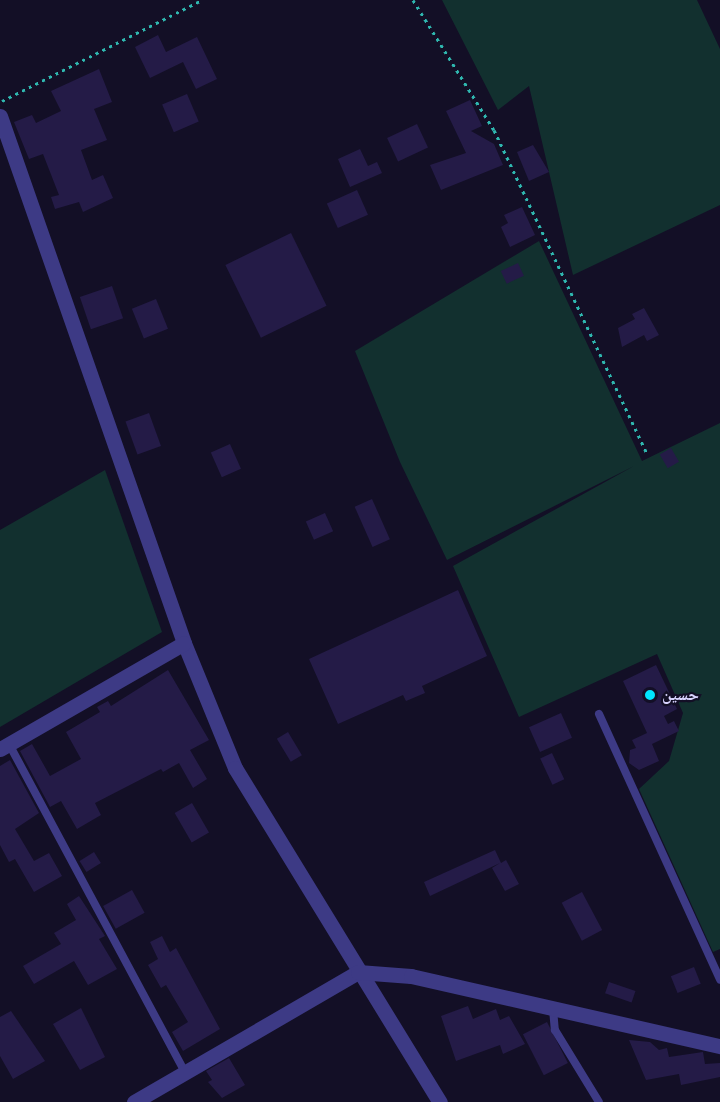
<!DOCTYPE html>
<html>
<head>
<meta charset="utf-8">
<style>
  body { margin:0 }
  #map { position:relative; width:720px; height:1102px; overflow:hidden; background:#130f26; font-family:Roboto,"Noto Naskh Arabic",sans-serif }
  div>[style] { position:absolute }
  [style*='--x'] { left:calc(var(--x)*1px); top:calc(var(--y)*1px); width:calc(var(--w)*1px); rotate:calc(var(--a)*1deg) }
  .green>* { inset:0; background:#12302f }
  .building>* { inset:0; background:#241b47; transform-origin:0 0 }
  .path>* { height:3px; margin-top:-1.5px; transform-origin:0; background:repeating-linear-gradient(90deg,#2fb8b0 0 3px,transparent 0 7.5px) }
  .service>* { height:8px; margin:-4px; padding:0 4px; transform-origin:4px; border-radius:4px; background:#3d3a85 }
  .minor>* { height:15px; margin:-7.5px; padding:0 7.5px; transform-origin:7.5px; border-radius:7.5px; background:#3d3a85 }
  .dots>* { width:16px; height:16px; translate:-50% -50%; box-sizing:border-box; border:3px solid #130f26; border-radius:50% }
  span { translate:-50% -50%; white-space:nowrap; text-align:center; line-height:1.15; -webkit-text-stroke:4.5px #130f26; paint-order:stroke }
  .poi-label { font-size:16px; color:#d9d4ff; font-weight:700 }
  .left { translate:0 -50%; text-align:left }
</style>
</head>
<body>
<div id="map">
  <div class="green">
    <i style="clip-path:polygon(442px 0,697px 0,720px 49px,720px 205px,573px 275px,529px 86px,498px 110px)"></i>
    <i style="clip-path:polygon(539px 241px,642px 461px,720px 423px,720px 949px,713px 952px,639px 789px,669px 761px,683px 713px,657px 654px,519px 717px,453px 566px,634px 466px,447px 560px,400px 462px,355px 351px)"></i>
    <i style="clip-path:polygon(105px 470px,162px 632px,0 727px,0 530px)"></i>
  </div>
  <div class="building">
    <i style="clip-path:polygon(158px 35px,166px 52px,197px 37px,217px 79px,196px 89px,183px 62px,150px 78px,135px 47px)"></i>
    <i style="clip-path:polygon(99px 69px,112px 102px,94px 109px,107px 140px,81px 150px,92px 180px,103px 175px,113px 198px,83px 212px,79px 202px,55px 209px,51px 197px,59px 195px,43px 154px,29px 159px,14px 122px,32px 115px,36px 123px,61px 111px,51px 91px)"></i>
    <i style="left:187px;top:94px;width:30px;height:27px;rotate:67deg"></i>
    <i style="clip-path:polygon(470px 100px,482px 126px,471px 131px,494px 144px,503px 165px,441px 190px,430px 165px,466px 153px,446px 111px)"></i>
    <i style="left:417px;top:124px;width:26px;height:33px;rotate:65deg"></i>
    <i style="clip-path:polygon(533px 145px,549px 172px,529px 181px,517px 152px)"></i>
    <i style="clip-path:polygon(360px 149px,368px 166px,377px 162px,382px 173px,350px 187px,338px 159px)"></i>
    <i style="left:357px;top:190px;width:27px;height:33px;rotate:66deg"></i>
    <i style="clip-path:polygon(522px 207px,535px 235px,510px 247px,501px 227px,508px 223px,504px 215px)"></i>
    <i style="left:291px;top:233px;width:81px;height:73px;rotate:64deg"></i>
    <i style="left:518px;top:263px;width:14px;height:19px;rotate:65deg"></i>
    <i style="left:112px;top:286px;width:34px;height:34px;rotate:71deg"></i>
    <i style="left:156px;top:299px;width:32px;height:26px;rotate:68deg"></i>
    <i style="clip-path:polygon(644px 308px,659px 335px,647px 341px,644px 335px,622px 347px,618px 328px,635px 319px,632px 314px)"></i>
    <i style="left:149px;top:413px;width:35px;height:25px;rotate:70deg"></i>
    <i style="left:230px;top:444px;width:27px;height:21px;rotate:66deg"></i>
    <i style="left:671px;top:448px;width:16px;height:13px;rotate:60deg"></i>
    <i style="left:372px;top:499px;width:44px;height:19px;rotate:66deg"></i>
    <i style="left:325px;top:513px;width:20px;height:21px;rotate:66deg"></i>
    <i style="clip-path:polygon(458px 590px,487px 656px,422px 686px,425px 693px,406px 701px,403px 695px,338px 724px,309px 659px)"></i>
    <i style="clip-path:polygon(656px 665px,677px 709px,664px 716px,668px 724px,674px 721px,679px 731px,652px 744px,659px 761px,639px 770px,629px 763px,630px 750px,636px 748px,632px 740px,647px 733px,623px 681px)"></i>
    <i style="clip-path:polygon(168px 670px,209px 740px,190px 750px,207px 779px,193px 788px,179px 763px,163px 772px,161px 769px,95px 803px,101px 815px,77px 829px,61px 801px,50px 807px,20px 751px,32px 744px,50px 776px,81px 759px,66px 732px,100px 712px,97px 707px,108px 701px,111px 706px)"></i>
    <i style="left:561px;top:713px;width:27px;height:35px;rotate:66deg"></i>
    <i style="left:288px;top:732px;width:27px;height:13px;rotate:59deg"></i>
    <i style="left:552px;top:753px;width:29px;height:13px;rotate:65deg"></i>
    <i style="clip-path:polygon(10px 760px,39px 813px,15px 829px,34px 861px,49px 853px,62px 876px,34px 892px,15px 859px,9px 862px,0 845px,0 766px)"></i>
    <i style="left:192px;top:803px;width:34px;height:20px;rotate:60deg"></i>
    <i style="clip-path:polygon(495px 850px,501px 863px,506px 860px,519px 884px,505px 891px,492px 868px,500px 863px,430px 896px,424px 882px)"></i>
    <i style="left:94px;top:852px;width:13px;height:17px;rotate:58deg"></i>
    <i style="left:132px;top:890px;width:26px;height:33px;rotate:61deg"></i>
    <i style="left:582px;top:892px;width:43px;height:23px;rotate:62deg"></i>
    <i style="clip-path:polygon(79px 896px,105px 936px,99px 939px,117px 969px,88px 985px,74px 961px,34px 984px,23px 966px,61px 944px,54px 933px,76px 920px,67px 904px)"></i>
    <i style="clip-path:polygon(162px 936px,170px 952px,176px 948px,220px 1029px,183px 1051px,172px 1032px,188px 1022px,166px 985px,161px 988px,148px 965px,158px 959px,150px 942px)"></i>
    <i style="left:694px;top:967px;width:18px;height:25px;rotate:68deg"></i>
    <i style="left:609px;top:982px;width:28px;height:12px;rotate:19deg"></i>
    <i style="clip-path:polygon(468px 1006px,473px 1019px,496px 1009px,500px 1020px,509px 1016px,525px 1044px,503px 1054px,500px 1045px,456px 1061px,441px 1016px)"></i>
    <i style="clip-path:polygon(81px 1008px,105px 1057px,80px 1070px,53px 1024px)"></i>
    <i style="clip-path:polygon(11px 1011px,45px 1061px,13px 1079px,0 1056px,0 1017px)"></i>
    <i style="left:547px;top:1022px;width:46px;height:27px;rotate:63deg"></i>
    <i style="clip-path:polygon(629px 1040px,650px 1042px,659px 1050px,667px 1048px,669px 1057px,703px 1052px,705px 1064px,720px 1063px,720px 1077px,681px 1085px,679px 1074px,646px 1080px)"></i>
    <i style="clip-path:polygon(229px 1058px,245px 1085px,222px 1098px,208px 1082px,212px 1080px,206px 1071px)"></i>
  </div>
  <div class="path">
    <i style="--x:413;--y:0;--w:153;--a:58.1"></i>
    <i style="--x:494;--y:130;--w:358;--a:64.7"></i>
    <i style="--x:2;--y:101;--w:224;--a:-26.8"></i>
  </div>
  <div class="service">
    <i style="--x:599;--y:714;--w:292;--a:65.5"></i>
    <i style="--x:9;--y:744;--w:372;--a:61.8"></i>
    <i style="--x:553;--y:1009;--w:21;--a:85"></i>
    <i style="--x:555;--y:1030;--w:84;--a:58.6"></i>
  </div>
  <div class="minor">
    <i style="--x:0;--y:116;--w:558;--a:70.75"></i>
    <i style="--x:184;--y:643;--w:135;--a:67.8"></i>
    <i style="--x:235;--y:768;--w:392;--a:58.5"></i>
    <i style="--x:0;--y:749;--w:212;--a:-29.9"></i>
    <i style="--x:134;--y:1102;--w:259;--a:-30.1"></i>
    <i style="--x:358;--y:972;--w:53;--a:4.3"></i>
    <i style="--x:411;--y:976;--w:317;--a:12.8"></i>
  </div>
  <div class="dots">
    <i style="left:650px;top:695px;background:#00e5ff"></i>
  </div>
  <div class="poi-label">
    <span class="left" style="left:662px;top:695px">حسين</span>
  </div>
</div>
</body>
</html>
